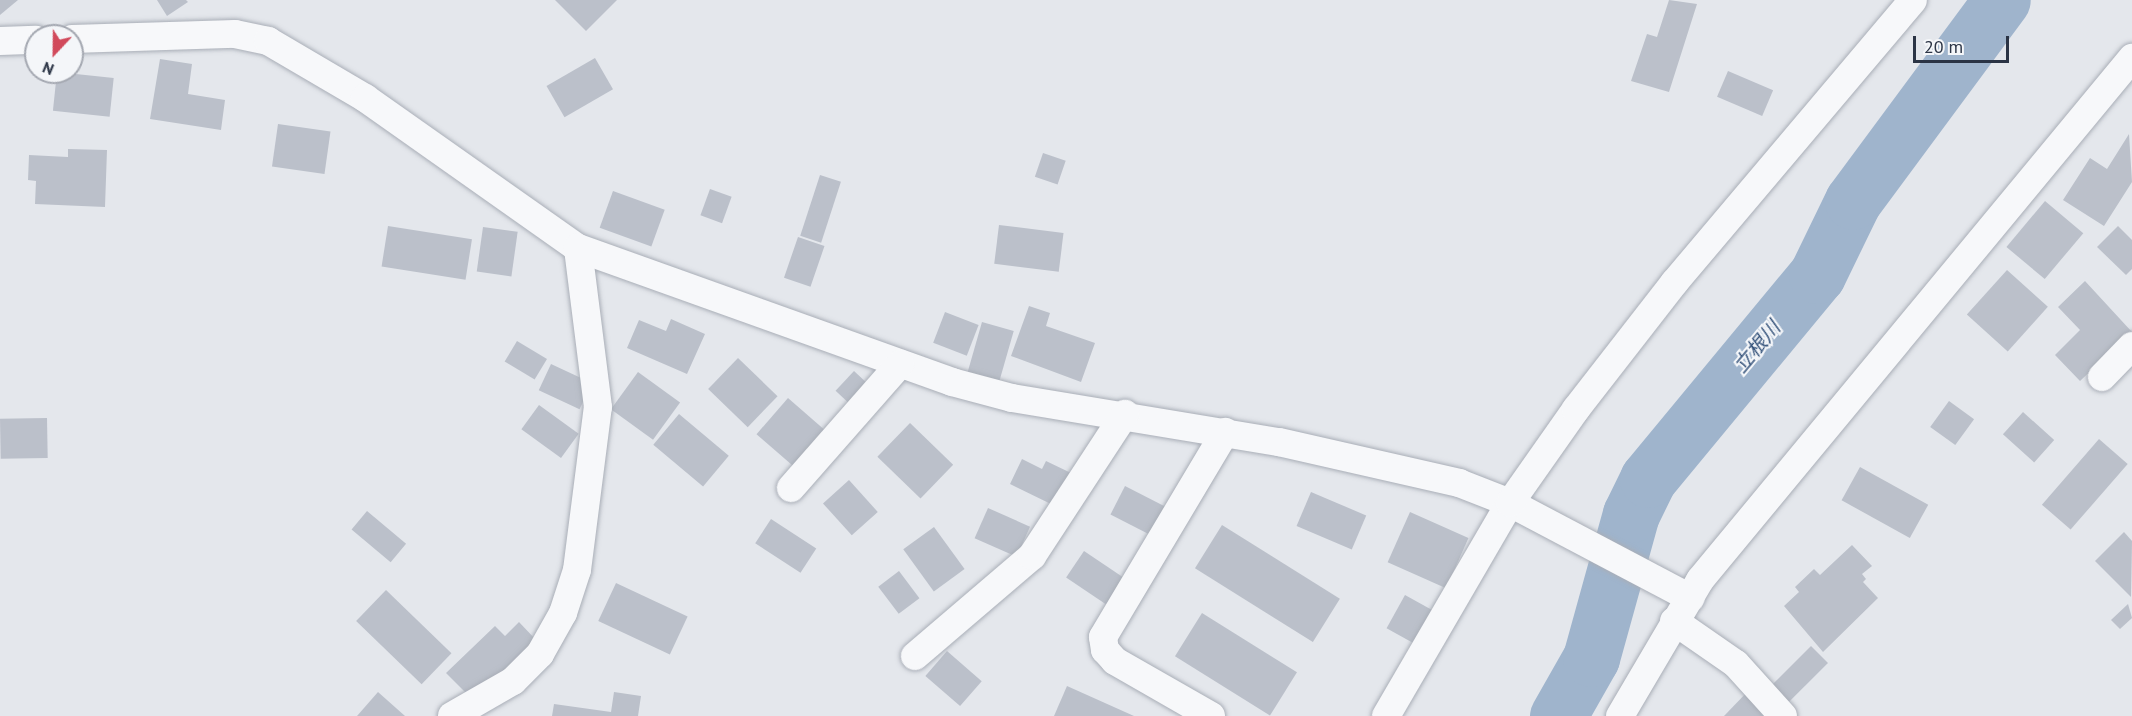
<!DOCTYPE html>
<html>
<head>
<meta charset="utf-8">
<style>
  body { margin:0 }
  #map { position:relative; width:2132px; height:716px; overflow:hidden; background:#e4e7ec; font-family:"PT Sans","Noto Sans JP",sans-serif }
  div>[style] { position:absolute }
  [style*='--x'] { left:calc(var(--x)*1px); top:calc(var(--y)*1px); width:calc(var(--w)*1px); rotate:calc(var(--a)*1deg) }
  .river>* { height:57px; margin:-28.5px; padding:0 28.5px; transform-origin:28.5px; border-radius:28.5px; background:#9fb4cc }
  .building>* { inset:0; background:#bbc0ca; transform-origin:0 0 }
  .roads { filter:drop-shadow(0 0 2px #a9aeb7) drop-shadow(0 0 2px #a9aeb7) }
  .minor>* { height:28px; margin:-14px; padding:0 14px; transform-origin:14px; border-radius:14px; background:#f7f8fa }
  span { translate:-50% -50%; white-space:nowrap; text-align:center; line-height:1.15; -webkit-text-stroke:4.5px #f4f6f9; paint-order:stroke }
  .water-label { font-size:20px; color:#34527a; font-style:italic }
  .north { position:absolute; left:24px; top:24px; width:60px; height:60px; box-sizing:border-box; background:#f4f6f9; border:2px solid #a4a8b1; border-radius:50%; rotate:202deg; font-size:16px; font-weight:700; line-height:24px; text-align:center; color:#2b3445 }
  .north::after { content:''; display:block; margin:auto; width:21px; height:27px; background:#d1495b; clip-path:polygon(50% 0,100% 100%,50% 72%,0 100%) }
  .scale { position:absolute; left:1913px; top:36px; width:96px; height:27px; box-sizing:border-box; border:3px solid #2b3445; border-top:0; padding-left:8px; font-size:18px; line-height:21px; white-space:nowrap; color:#2b3445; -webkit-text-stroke:4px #f4f6f9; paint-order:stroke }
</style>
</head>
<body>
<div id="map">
  <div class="river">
    <i style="--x:1558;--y:716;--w:67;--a:-60.4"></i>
    <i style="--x:1591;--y:658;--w:149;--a:-74.5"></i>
    <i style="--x:1631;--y:514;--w:39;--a:-64"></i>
    <i style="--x:1648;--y:479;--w:265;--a:-50.4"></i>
    <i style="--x:1817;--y:275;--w:82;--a:-64.1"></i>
    <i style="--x:1853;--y:201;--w:250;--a:-53.5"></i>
  </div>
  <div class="building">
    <i style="clip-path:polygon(0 0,18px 0,0 15px)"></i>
    <i style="clip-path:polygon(157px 0,186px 0,188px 2px,167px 16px)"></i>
    <i style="clip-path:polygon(555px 0,617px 0,586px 31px)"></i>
    <i style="clip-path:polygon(1669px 0,1697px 4px,1669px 92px,1631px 81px,1647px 34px,1657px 37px)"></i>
    <i style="left:595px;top:58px;width:36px;height:56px;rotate:60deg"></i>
    <i style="clip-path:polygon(160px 59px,192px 64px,188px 94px,225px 100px,221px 130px,150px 119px)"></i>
    <i style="left:1728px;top:71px;width:49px;height:28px;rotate:23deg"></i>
    <i style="left:57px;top:72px;width:57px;height:39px;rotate:6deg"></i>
    <i style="left:278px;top:124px;width:53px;height:43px;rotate:8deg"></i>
    <i style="clip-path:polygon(2129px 134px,2132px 182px,2104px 226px,2063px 200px,2090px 158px,2107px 169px)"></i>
    <i style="clip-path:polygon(68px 149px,107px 150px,105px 207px,35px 204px,36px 181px,28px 180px,29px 155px,68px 157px)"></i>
    <i style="left:1043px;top:153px;width:24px;height:25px;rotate:19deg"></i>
    <i style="left:820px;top:175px;width:22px;height:64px;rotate:18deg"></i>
    <i style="left:710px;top:189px;width:23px;height:28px;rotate:20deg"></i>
    <i style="left:613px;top:191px;width:55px;height:39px;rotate:20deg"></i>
    <i style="left:2045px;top:201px;width:50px;height:60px;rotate:40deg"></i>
    <i style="left:999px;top:225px;width:65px;height:39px;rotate:7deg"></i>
    <i style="left:388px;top:226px;width:85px;height:41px;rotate:9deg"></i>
    <i style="clip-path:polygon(2118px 226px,2132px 240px,2132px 269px,2126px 275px,2097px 247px)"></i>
    <i style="left:483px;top:227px;width:35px;height:45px;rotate:8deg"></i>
    <i style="left:798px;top:237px;width:28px;height:43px;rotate:19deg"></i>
    <i style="left:2007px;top:270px;width:55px;height:60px;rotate:42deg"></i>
    <i style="clip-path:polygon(2085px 281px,2132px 332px,2080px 381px,2055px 355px,2080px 330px,2058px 307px)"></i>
    <i style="clip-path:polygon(1029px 306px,1050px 313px,1046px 326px,1095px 343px,1081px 382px,1011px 356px)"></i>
    <i style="left:945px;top:312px;width:36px;height:33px;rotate:21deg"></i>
    <i style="clip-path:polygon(671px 319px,705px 334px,687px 374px,627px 348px,639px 320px,666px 331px)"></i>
    <i style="left:982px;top:322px;width:33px;height:54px;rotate:16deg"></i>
    <i style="left:517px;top:341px;width:35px;height:24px;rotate:31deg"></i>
    <i style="left:738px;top:358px;width:55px;height:43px;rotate:44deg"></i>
    <i style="left:551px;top:364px;width:45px;height:29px;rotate:25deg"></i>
    <i style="left:854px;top:371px;width:26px;height:27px;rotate:43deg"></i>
    <i style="left:638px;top:372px;width:52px;height:46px;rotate:36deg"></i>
    <i style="left:788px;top:398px;width:57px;height:48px;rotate:41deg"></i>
    <i style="left:1949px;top:401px;width:31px;height:32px;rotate:36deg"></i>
    <i style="left:539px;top:405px;width:49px;height:30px;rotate:36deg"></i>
    <i style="left:2023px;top:412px;width:42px;height:30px;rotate:42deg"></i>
    <i style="left:679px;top:414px;width:65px;height:40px;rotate:40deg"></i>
    <i style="left:47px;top:418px;width:40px;height:47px;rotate:89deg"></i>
    <i style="left:910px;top:423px;width:60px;height:47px;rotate:44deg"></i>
    <i style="left:2099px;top:439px;width:38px;height:87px;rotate:41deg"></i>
    <i style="clip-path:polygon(1022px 459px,1042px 469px,1046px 461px,1071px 473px,1055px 506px,1010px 484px)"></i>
    <i style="left:1860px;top:467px;width:78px;height:38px;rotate:29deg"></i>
    <i style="left:849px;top:480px;width:43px;height:35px;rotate:48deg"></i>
    <i style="left:1125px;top:486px;width:46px;height:32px;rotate:27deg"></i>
    <i style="left:1311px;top:492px;width:60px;height:37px;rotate:23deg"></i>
    <i style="left:988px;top:508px;width:46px;height:33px;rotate:24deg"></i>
    <i style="left:367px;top:511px;width:51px;height:24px;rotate:40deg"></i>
    <i style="left:1410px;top:512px;width:64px;height:55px;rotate:24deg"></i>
    <i style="left:771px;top:519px;width:54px;height:29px;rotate:33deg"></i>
    <i style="left:1222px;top:525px;width:139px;height:51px;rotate:32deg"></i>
    <i style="left:934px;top:527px;width:52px;height:38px;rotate:54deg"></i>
    <i style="clip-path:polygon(2124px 532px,2132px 541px,2131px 597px,2095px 561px)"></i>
    <i style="clip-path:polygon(1852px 545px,1872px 566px,1862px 574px,1866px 579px,1863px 582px,1878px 598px,1823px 652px,1784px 606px,1799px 592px,1795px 587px,1814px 569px,1820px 575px)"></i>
    <i style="left:1084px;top:551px;width:52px;height:32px;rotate:34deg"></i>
    <i style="left:899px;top:571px;width:34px;height:26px;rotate:53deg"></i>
    <i style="left:616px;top:583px;width:79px;height:42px;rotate:25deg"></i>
    <i style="left:386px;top:590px;width:91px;height:43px;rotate:44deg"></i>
    <i style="left:1405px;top:595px;width:33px;height:38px;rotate:29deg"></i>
    <i style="clip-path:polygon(2128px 604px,2132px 618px,2120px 629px,2111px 620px)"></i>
    <i style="left:1202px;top:613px;width:112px;height:51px;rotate:32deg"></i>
    <i style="clip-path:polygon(519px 622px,537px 641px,475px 702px,446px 673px,495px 626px,505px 636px)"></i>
    <i style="left:1811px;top:646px;width:24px;height:56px;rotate:45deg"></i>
    <i style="left:947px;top:651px;width:46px;height:33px;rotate:41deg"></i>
    <i style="clip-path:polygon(1067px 686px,1134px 716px,1054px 716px)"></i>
    <i style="clip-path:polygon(1750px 689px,1764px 716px,1724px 716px)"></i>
    <i style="clip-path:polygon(378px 692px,405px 716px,357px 716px)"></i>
    <i style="clip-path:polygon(614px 692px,641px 696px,638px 716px,552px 716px,554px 704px,611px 712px)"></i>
  </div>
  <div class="roads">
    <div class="minor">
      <i style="--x:72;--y:39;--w:163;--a:-1.8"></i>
      <i style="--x:235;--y:34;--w:34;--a:12"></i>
      <i style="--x:268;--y:41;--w:113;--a:30.4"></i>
      <i style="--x:365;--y:98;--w:261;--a:35.2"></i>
      <i style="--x:578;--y:248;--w:397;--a:19.7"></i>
      <i style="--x:952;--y:382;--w:62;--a:14.9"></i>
      <i style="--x:1012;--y:398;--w:271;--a:9.4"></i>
      <i style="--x:1279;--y:442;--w:185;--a:12.8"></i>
      <i style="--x:1459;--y:483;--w:55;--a:21.4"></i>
      <i style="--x:1510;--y:503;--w:204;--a:27.8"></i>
      <i style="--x:0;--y:41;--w:36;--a:-2"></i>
      <i style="--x:2102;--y:377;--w:43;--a:-45.9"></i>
      <i style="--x:791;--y:488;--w:165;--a:-48.7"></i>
      <i style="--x:1674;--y:621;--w:75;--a:34.7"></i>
      <i style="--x:1736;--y:664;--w:70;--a:47.9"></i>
      <i style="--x:915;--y:656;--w:154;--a:-40.5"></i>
      <i style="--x:1032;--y:556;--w:170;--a:-56.8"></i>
      <i style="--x:452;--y:716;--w:70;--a:-29.8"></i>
      <i style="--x:513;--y:681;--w:38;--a:-45"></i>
      <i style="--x:540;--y:654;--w:47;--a:-60.7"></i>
      <i style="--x:563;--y:613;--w:45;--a:-72"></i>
      <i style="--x:577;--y:570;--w:164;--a:-82.7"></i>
      <i style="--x:598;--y:407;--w:160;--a:-97.2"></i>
      <i style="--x:1211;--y:716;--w:111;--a:-150.2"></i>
      <i style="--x:1115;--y:661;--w:15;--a:-132"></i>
      <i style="--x:1105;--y:650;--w:13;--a:-99"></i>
      <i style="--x:1103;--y:637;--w:239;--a:-59.2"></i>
      <i style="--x:1386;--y:716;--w:246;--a:-59.8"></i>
      <i style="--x:1510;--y:503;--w:115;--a:-54.9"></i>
      <i style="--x:1576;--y:409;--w:160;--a:-52.1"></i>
      <i style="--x:1674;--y:283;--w:370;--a:-49.8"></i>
      <i style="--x:1620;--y:716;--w:158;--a:-59.5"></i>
      <i style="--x:1700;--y:580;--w:678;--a:-50.39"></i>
    </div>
  </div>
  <div class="water-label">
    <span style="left:1757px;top:347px;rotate:-50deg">立根川</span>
  </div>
  <div class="north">N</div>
  <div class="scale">20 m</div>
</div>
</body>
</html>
